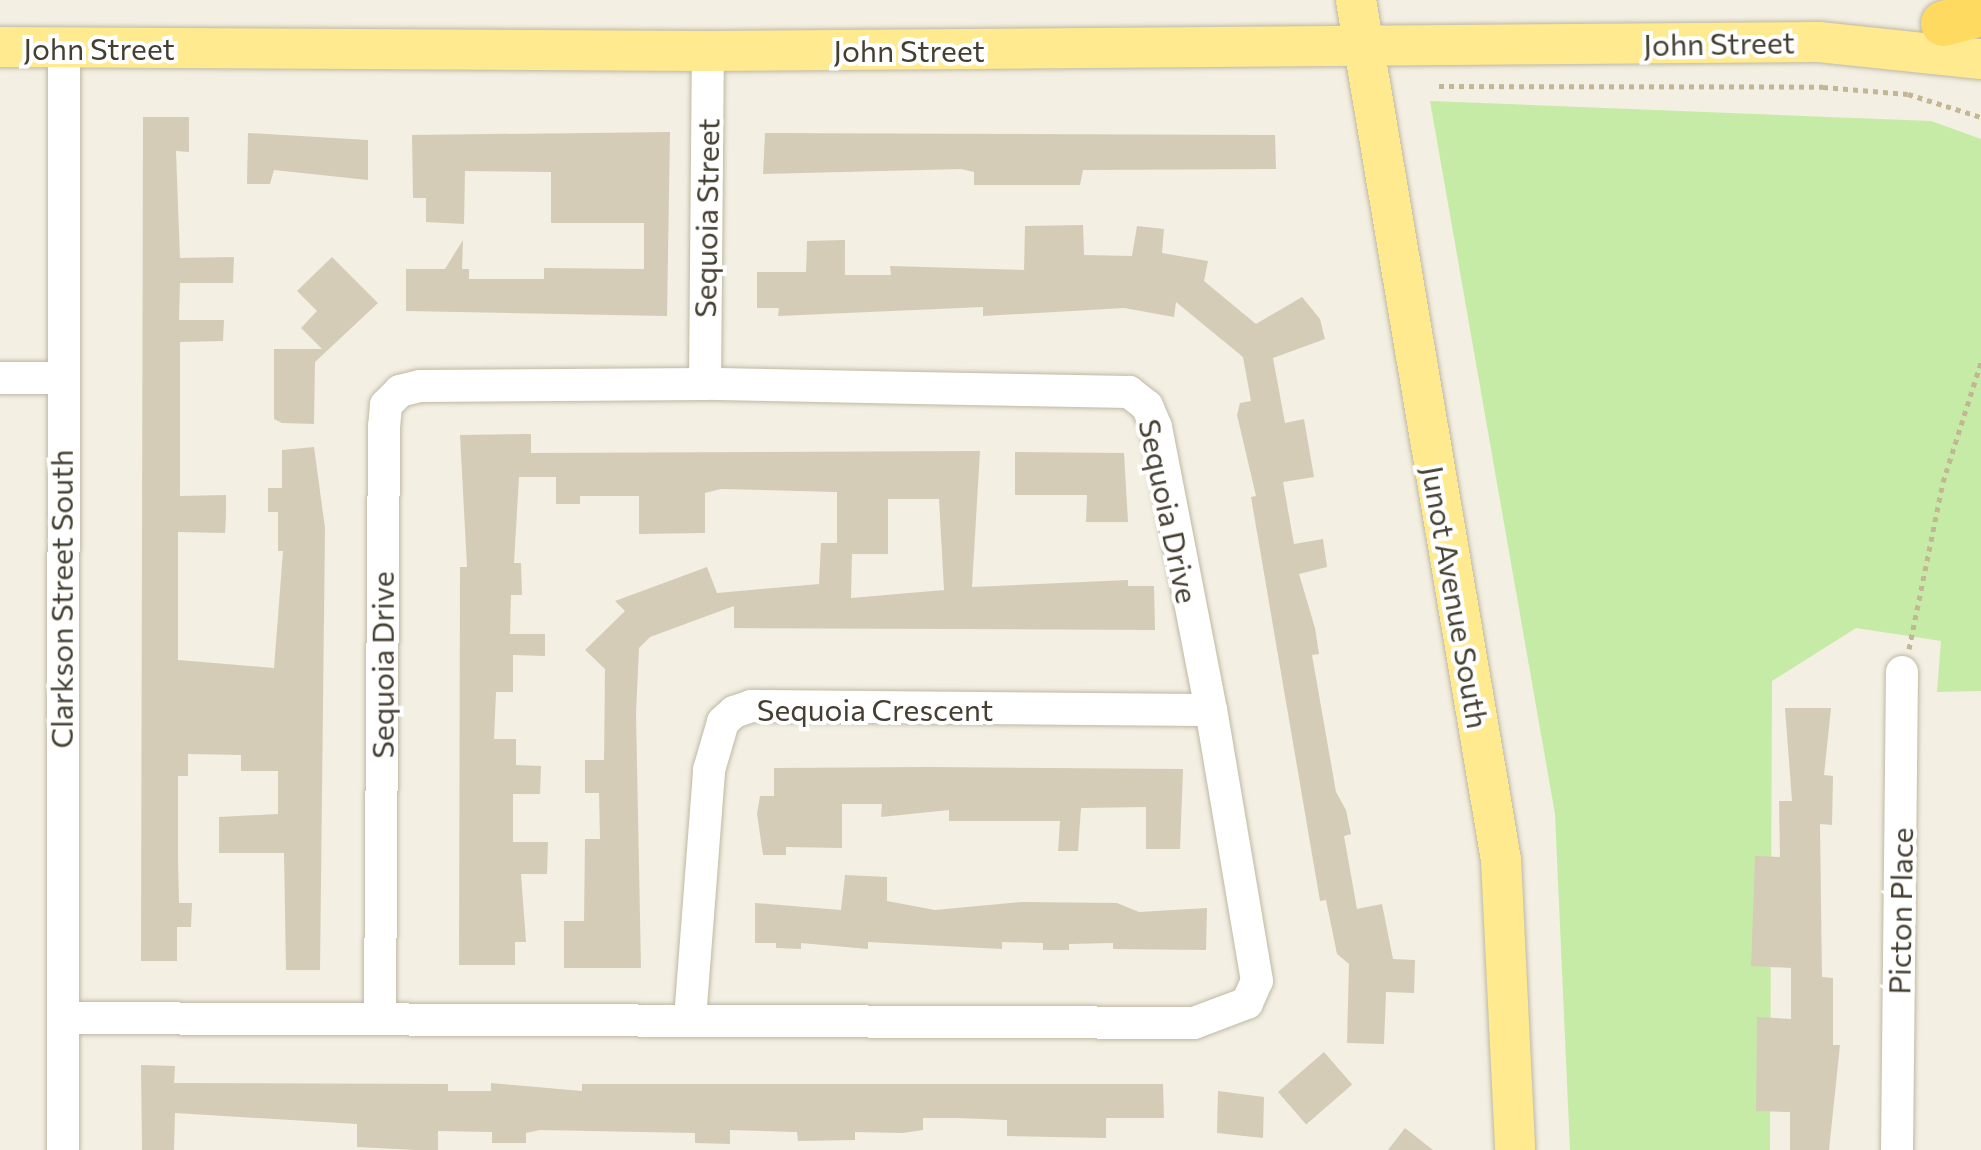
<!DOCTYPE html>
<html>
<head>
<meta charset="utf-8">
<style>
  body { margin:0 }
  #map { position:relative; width:1981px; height:1150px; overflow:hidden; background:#f3efe2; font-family:Commissioner,sans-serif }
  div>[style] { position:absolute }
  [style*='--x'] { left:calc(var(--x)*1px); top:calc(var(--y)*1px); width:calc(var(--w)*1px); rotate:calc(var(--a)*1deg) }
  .green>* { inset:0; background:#c6eba7 }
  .building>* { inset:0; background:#d5ccb7; transform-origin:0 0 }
  .path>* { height:5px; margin-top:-2.5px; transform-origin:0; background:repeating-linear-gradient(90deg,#c2b694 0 5px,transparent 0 10px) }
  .roads { filter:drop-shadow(0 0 2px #bfb8a4) drop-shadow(0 0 2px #bfb8a4) }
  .minor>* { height:32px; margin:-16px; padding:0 16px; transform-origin:16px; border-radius:16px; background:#fff }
  .major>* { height:40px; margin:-20px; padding:0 20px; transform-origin:20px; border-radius:20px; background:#ffea8f }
  .highway>* { height:45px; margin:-22.5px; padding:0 22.5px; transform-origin:22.5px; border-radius:22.5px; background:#ffda61 }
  span { translate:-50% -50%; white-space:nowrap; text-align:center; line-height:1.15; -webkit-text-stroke:8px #fff; paint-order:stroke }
  .street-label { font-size:30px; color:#453f32 }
</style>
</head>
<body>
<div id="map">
  <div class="green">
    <i style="clip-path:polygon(1430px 101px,1931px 121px,1981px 139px,1981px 691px,1937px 692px,1941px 641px,1856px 628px,1772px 681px,1770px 1150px,1570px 1150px,1555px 814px)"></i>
  </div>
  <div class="building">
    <i style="clip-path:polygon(143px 117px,189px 117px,189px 152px,176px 151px,180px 258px,234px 257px,233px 283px,180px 283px,179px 320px,224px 320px,223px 341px,180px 342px,180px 496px,226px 495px,226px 517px,225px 533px,178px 532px,178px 660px,274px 668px,283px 551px,278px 551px,278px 512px,268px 512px,268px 488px,282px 488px,282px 450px,314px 447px,325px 528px,320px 970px,286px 970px,284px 853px,219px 853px,219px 817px,278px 814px,278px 771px,241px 771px,241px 755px,188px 754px,188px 776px,178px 776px,178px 860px,179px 903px,192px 903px,191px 927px,177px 927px,177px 961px,141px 961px)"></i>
    <i style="clip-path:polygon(670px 132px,667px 316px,406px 311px,406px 269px,445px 269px,463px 240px,462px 269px,469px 269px,469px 279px,544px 279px,544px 268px,644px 269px,644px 223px,551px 223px,551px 172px,465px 171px,464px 224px,426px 222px,426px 198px,413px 198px,412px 135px)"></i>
    <i style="clip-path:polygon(248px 133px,368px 140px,368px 180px,274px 170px,270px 184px,247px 184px)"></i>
    <i style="clip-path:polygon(765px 133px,1275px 135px,1276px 169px,1083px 170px,1080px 185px,974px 185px,974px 172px,961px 169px,763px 174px)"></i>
    <i style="clip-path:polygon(1083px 225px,1084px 255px,1132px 256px,1137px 226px,1164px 229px,1162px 253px,1208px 261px,1204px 281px,1256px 324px,1302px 297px,1320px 319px,1325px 339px,1273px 358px,1285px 423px,1304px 419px,1314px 477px,1283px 482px,1294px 544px,1323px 539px,1327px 567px,1299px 574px,1315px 628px,1319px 654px,1312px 655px,1336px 792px,1346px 810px,1351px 834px,1344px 836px,1357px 909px,1382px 904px,1393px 959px,1415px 960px,1414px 993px,1386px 992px,1384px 1044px,1347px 1043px,1349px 964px,1337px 954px,1326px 900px,1320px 901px,1251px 497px,1256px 496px,1237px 415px,1240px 403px,1251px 401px,1243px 357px,1176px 302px,1174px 317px,1124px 308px,983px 316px,983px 307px,778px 316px,779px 308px,757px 308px,757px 272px,806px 272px,807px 241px,845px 240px,845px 275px,891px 275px,890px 266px,1024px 270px,1025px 226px)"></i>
    <i style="clip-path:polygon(332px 257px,378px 303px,315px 362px,314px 424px,282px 423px,274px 419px,274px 349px,322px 349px,301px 328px,317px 311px,297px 291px)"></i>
    <i style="clip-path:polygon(evenodd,531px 434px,531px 453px,980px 451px,972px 587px,1128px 580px,1128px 586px,1154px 586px,1155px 630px,734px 628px,734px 606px,650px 637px,639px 648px,636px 713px,641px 968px,564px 968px,564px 921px,584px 921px,585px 839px,600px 839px,599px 793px,585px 793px,585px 760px,604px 760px,605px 669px,585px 650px,625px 611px,615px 601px,707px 567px,717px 593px,819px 584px,821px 543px,837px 543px,837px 492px,721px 489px,705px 493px,705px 533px,639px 534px,639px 496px,580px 496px,580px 504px,556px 504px,556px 477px,519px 477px,514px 563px,521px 563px,522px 595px,511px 595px,510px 634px,545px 634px,545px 656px,513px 655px,513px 692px,496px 692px,494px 739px,516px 739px,516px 765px,541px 766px,540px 794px,513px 794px,513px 842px,548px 842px,547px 874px,521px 874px,526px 942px,515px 942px,515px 965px,459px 965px,460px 567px,467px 567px,460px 435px,531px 434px,888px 499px,939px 499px,944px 590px,851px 598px,852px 554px,888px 554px,888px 499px)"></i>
    <i style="clip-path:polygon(1015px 452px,1124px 453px,1128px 522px,1086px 522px,1087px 495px,1015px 495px)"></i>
    <i style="clip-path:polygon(1785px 708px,1831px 708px,1824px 775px,1833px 776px,1832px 825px,1820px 824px,1822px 977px,1833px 978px,1833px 1045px,1840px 1045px,1829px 1150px,1790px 1150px,1790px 1112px,1756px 1111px,1757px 1017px,1791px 1019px,1791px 968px,1751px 966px,1755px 856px,1780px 857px,1779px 801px,1792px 801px)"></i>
    <i style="clip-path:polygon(928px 767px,1183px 769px,1180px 849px,1146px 849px,1146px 807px,1081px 808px,1078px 851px,1058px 851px,1060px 821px,949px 821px,949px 810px,881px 817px,882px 804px,842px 804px,842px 848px,786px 847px,786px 855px,763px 855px,757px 814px,760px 796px,774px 796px,774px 768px)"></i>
    <i style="clip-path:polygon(845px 875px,887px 877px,887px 901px,935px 910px,1022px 902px,1117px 903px,1139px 912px,1207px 908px,1206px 950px,1113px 949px,1113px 943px,1069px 944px,1069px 950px,1043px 950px,1043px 943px,1002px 942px,1002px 949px,868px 942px,868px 949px,801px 943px,801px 949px,776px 948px,776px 943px,755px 943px,755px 903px,841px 910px)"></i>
    <i style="left:1324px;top:1052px;width:43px;height:61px;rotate:49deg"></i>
    <i style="clip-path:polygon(141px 1065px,175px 1066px,174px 1083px,448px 1084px,448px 1091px,491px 1091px,491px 1083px,582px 1091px,582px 1084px,1163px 1084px,1164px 1118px,1106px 1118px,1106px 1138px,1007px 1136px,1007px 1120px,959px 1118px,923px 1118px,923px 1130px,903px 1133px,855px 1132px,855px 1140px,798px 1141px,797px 1132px,730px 1130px,730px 1144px,695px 1143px,695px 1133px,540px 1130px,526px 1133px,526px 1143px,492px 1143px,492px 1132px,438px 1131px,438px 1150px,416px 1150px,357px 1147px,357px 1124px,175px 1113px,174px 1150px,142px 1150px)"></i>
    <i style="clip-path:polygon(1218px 1091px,1264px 1097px,1263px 1138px,1217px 1133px)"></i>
    <i style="clip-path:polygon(1405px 1128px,1433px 1150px,1388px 1150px)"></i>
  </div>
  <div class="path">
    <i style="--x:1439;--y:86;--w:384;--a:0.1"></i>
    <i style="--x:1823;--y:87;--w:85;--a:4.7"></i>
    <i style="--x:1908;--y:94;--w:77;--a:17.5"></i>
    <i style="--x:1909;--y:649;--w:170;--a:-78.5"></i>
    <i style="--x:1943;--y:482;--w:126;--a:-72.4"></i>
  </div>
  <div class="roads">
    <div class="minor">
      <i style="--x:0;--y:378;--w:59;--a:0"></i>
      <i style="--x:705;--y:384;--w:333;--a:-89.5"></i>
      <i style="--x:64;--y:1018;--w:1130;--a:0.25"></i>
      <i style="--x:1194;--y:1023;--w:57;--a:-20.7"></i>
      <i style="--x:1247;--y:1003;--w:24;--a:-66"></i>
      <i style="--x:1257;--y:981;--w:275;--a:-99.6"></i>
      <i style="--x:1211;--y:710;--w:288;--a:-101"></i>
      <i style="--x:1156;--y:427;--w:23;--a:-113"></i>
      <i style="--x:1147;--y:406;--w:23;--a:-142"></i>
      <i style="--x:1129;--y:392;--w:424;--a:-178.9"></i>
      <i style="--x:705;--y:384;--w:285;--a:179.6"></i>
      <i style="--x:420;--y:386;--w:21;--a:166"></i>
      <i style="--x:400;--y:391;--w:20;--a:135"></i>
      <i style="--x:386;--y:405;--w:21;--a:95"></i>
      <i style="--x:384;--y:426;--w:592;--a:90.39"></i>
      <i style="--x:690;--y:1019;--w:250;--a:-85.6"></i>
      <i style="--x:709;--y:770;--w:50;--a:-73.7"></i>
      <i style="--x:723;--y:722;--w:15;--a:-42"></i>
      <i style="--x:734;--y:712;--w:18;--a:-19"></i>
      <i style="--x:751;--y:706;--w:460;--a:0.5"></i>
      <i style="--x:63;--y:1150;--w:1103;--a:-89.95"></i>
      <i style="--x:1897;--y:1150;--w:478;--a:-89.4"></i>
    </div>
    <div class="major">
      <i style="--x:1356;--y:0;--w:872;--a:80.43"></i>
      <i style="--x:1501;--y:860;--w:290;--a:87.2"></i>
      <i style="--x:0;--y:47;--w:708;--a:0.32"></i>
      <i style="--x:708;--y:51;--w:1111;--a:-0.46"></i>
      <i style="--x:1819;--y:42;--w:163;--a:6"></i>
    </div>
    <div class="highway">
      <i style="--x:1943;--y:23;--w:39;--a:-15"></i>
    </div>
  </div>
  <div class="street-label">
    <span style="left:1719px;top:43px;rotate:-1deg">John Street</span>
    <span style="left:99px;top:48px">John Street</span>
    <span style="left:909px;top:50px">John Street</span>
    <span style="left:706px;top:218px;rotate:-89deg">Sequoia Street</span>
    <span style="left:1169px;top:511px;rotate:78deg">Sequoia Drive</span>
    <span style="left:1456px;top:597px;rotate:80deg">Junot Avenue South</span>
    <span style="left:61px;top:599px;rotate:-90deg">Clarkson Street South</span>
    <span style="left:382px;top:665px;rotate:-90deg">Sequoia Drive</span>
    <span style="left:875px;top:709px">Sequoia Crescent</span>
    <span style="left:1900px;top:911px;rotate:-89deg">Picton Place</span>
  </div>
</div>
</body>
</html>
